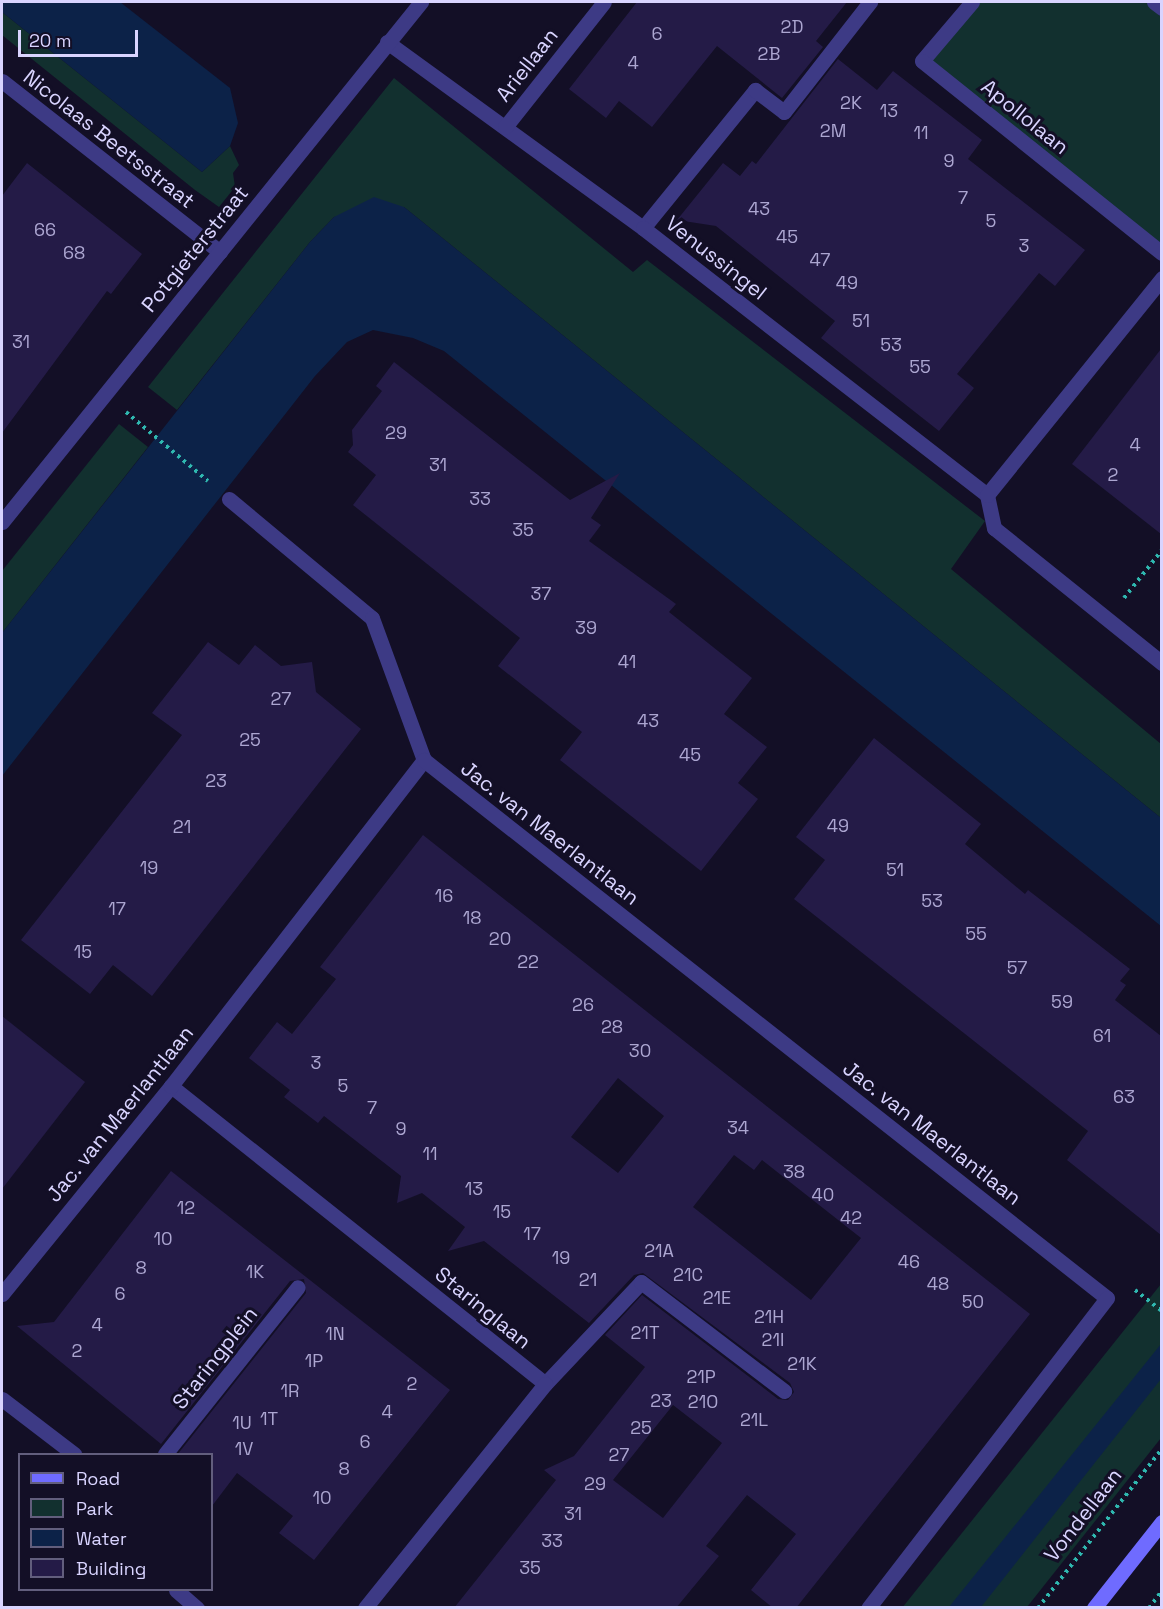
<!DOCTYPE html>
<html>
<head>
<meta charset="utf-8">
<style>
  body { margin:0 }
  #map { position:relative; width:1163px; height:1609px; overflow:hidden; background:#130f26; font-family:"Space Grotesk",sans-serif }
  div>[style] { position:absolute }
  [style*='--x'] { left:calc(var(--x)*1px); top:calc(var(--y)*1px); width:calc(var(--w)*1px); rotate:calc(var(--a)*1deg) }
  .green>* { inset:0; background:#12302f }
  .water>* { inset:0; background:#0c2248 }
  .building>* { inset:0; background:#241b47 }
  .path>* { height:4px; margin-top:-2px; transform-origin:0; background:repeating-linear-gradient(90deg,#2fb8b0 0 3px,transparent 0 7.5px) }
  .lane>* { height:15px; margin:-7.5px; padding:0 7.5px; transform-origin:7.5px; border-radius:7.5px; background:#3d3a85 }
  .street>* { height:15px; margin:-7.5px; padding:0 7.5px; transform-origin:7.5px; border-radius:7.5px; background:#3d3a85 }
  .secondary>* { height:15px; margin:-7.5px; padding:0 7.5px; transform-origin:7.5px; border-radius:7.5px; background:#6f6bff }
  span { translate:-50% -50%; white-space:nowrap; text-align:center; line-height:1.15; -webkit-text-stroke:6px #130f26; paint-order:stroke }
  .number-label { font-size:18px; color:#aca6d1 }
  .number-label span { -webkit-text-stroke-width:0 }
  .street-label { font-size:21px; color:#d9d4ff }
  .frame { position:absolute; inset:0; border:3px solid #d9d4ff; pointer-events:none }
  .legend { position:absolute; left:18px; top:1453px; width:195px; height:138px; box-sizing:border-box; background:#130f26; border:2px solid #625e7d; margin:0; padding:8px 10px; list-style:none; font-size:18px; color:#d9d4ff }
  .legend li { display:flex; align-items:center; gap:12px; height:30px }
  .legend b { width:30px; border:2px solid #625e7d }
  .scale { position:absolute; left:18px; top:30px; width:120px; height:27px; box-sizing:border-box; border:3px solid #d9d4ff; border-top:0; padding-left:8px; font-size:18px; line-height:21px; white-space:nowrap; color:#d9d4ff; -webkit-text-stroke:4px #130f26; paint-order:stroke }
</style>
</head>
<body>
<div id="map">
  <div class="green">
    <i style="clip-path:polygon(972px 2px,1152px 2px,1162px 9px,1161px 254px,923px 63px)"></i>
    <i style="clip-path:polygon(2px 12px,202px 172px,230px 146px,239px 165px,233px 173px,235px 187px,219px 207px,195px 190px,2px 35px)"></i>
    <i style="clip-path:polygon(394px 78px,633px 272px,647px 260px,985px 521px,951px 569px,1161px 744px,1161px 818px,404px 207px,334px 217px,310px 242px,177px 410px,148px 387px)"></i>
    <i style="clip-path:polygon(119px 424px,148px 447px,2px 633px,2px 571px)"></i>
    <i style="clip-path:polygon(1161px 1284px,1161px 1438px,1027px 1607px,902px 1608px)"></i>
  </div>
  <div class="water">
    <i style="clip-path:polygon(2px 2px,120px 2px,230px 88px,238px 123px,230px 146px,202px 172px,2px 12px)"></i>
    <i style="clip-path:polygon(374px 197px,404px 207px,1161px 818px,1161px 926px,444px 351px,413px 338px,373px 330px,347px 342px,315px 376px,2px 776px,2px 633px,310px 242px,334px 217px)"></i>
    <i style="clip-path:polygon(1161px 1344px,1161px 1379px,981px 1607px,949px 1607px)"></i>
  </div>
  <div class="building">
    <i style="clip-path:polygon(637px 2px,847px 2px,816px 41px,823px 47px,782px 98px,717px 46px,652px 127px,619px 101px,606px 118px,569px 89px)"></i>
    <i style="clip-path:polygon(838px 59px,877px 90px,893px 71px,982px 140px,968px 159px,1085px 250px,1055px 286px,1039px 273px,992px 331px,957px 374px,974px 388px,939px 431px,821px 338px,835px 321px,716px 226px,677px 220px,723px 163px,740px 176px,752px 161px,756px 164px)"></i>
    <i style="clip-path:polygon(27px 163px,142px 254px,111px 294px,107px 291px,2px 433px,2px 196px)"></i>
    <i style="clip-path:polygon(1161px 349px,1161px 534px,1072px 464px)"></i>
    <i style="clip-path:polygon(394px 362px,570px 500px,620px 473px,591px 518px,601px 525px,589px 541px,676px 604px,669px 612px,752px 678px,724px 714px,767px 747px,738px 783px,758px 799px,701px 871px,560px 760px,582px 732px,498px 666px,520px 638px,353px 505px,376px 475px,348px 452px,353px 445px,352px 430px,382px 391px,376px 386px)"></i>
    <i style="clip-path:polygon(208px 642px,239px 665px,255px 645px,281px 666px,312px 662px,316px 692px,361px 729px,152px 996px,113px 965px,90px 994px,21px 940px,182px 735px,152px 713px)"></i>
    <i style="clip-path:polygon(874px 738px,981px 824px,965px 844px,1025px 894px,1028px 890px,1130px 969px,1120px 981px,1126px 985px,1115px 1000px,1161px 1036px,1161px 1235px,1067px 1160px,1088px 1131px,794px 899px,825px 860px,796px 837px)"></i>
    <i style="clip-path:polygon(evenodd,423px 835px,1030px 1314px,796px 1608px,773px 1608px,751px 1590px,796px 1534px,747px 1495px,706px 1546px,719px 1556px,676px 1608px,454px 1608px,556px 1480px,544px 1470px,574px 1456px,645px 1367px,605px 1335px,642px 1295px,778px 1399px,788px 1400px,794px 1392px,790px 1383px,643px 1273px,634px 1275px,589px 1323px,484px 1241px,448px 1251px,465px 1227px,422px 1193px,397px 1203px,401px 1176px,324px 1116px,318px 1123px,284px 1097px,290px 1090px,249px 1058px,277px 1022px,292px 1034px,336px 979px,320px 967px,423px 835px,618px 1078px,664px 1116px,618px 1173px,571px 1137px,618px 1078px,423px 835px,734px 1155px,754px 1170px,762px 1160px,861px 1238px,811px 1300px,693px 1207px,734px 1155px,423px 835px,673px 1405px,722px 1443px,663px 1518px,613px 1480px,673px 1405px)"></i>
    <i style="clip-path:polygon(2px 1016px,85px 1082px,2px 1189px)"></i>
    <i style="clip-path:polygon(171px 1171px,450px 1390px,314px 1560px,279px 1533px,293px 1516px,237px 1473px,212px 1506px,212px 1455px,177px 1455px,306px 1293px,304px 1279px,290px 1281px,161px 1444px,17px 1326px,54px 1322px)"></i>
  </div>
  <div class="path">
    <i style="--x:126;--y:412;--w:107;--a:40.1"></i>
    <i style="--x:1124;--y:598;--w:61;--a:-51.6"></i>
    <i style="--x:1135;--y:1290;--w:34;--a:38"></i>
    <i style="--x:1038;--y:1608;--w:202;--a:-52.1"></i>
    <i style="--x:1149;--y:1608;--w:21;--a:-53"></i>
  </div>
  <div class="lane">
    <i style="--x:643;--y:228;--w:178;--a:-50.9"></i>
    <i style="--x:755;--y:90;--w:36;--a:37"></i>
    <i style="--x:784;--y:112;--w:140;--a:-52"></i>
    <i style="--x:994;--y:528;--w:216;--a:38.8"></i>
    <i style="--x:545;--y:1384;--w:140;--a:-46.7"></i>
    <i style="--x:641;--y:1282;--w:180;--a:37.3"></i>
    <i style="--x:165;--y:1454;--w:213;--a:-51.5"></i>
  </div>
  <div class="street">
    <i style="--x:972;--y:2;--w:77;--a:130.3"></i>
    <i style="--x:922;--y:61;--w:307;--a:38.7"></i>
    <i style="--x:1154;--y:2;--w:10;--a:37"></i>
    <i style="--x:387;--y:42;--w:316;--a:36"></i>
    <i style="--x:643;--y:228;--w:435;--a:37.8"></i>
    <i style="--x:987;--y:495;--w:34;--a:78"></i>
    <i style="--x:2;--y:81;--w:277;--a:38.1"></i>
    <i style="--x:505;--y:127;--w:159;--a:-51.6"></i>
    <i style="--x:987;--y:495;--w:279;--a:-51.1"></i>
    <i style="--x:229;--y:499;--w:186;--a:39.8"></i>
    <i style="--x:372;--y:618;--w:151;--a:69.9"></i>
    <i style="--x:2;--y:522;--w:668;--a:-51.14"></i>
    <i style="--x:171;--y:1086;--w:478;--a:38.5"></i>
    <i style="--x:545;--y:1384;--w:287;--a:128.8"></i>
    <i style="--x:2;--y:1294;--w:268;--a:-50.9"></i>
    <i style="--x:171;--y:1086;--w:413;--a:-52.2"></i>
    <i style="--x:424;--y:760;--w:869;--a:38.23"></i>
    <i style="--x:1107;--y:1298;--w:391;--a:127.6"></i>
    <i style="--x:2;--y:1399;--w:91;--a:37.4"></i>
    <i style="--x:176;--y:1590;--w:28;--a:41"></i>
  </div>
  <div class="secondary">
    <i style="--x:1094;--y:1608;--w:110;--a:-51.7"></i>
  </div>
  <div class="number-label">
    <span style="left:792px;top:27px">2D</span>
    <span style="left:657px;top:34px">6</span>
    <span style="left:769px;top:54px">2B</span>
    <span style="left:633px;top:63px">4</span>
    <span style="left:851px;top:103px">2K</span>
    <span style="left:889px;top:111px">13</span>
    <span style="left:833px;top:131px">2M</span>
    <span style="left:921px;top:133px">11</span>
    <span style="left:949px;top:161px">9</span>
    <span style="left:963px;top:198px">7</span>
    <span style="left:759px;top:209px">43</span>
    <span style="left:991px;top:221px">5</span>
    <span style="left:45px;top:230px">66</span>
    <span style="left:787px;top:237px">45</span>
    <span style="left:1024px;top:246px">3</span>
    <span style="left:74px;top:253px">68</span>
    <span style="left:820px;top:260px">47</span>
    <span style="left:847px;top:283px">49</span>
    <span style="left:861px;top:321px">51</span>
    <span style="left:21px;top:342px">31</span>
    <span style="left:891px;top:345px">53</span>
    <span style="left:920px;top:367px">55</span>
    <span style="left:396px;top:433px">29</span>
    <span style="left:1135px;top:445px">4</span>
    <span style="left:438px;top:465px">31</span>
    <span style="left:1113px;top:475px">2</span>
    <span style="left:480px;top:499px">33</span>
    <span style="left:523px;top:530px">35</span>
    <span style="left:541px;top:594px">37</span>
    <span style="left:586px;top:628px">39</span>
    <span style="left:627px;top:662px">41</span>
    <span style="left:281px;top:699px">27</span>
    <span style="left:648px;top:721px">43</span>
    <span style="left:250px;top:740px">25</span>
    <span style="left:690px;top:755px">45</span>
    <span style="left:216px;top:781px">23</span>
    <span style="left:838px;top:826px">49</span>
    <span style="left:182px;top:827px">21</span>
    <span style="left:149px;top:868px">19</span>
    <span style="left:895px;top:870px">51</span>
    <span style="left:444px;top:896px">16</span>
    <span style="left:932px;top:901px">53</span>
    <span style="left:117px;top:909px">17</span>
    <span style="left:472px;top:918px">18</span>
    <span style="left:976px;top:934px">55</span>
    <span style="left:500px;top:939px">20</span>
    <span style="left:83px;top:952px">15</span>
    <span style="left:528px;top:962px">22</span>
    <span style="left:1017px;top:968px">57</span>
    <span style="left:1062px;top:1002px">59</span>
    <span style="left:583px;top:1005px">26</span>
    <span style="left:612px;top:1027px">28</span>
    <span style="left:1102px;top:1036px">61</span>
    <span style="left:640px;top:1051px">30</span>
    <span style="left:316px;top:1063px">3</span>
    <span style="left:343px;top:1086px">5</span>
    <span style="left:1124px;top:1097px">63</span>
    <span style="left:372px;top:1108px">7</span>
    <span style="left:738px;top:1128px">34</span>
    <span style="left:401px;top:1129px">9</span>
    <span style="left:430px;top:1154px">11</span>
    <span style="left:794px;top:1172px">38</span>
    <span style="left:474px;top:1189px">13</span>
    <span style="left:823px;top:1195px">40</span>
    <span style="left:186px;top:1208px">12</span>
    <span style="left:502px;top:1212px">15</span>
    <span style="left:851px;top:1218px">42</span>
    <span style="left:532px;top:1234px">17</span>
    <span style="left:163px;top:1239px">10</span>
    <span style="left:659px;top:1251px">21A</span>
    <span style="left:561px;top:1258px">19</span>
    <span style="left:909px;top:1262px">46</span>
    <span style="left:141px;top:1268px">8</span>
    <span style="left:255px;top:1272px">1K</span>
    <span style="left:688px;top:1275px">21C</span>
    <span style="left:588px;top:1280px">21</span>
    <span style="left:938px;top:1284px">48</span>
    <span style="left:120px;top:1294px">6</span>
    <span style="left:717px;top:1298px">21E</span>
    <span style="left:973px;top:1302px">50</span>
    <span style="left:769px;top:1317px">21H</span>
    <span style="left:97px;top:1325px">4</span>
    <span style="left:645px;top:1333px">21T</span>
    <span style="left:335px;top:1334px">1N</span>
    <span style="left:773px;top:1340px">21I</span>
    <span style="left:77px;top:1351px">2</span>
    <span style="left:314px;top:1361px">1P</span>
    <span style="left:802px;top:1364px">21K</span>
    <span style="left:701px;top:1377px">21P</span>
    <span style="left:412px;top:1384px">2</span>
    <span style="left:290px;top:1391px">1R</span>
    <span style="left:661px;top:1401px">23</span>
    <span style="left:703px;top:1402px">21O</span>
    <span style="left:387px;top:1412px">4</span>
    <span style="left:269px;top:1419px">1T</span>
    <span style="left:754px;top:1420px">21L</span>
    <span style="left:242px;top:1423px">1U</span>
    <span style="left:641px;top:1428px">25</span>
    <span style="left:365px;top:1442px">6</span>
    <span style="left:244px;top:1449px">1V</span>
    <span style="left:619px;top:1455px">27</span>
    <span style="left:344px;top:1469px">8</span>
    <span style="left:595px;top:1484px">29</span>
    <span style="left:322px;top:1498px">10</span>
    <span style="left:573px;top:1514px">31</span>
    <span style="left:552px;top:1541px">33</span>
    <span style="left:530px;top:1568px">35</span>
  </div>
  <div class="street-label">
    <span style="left:527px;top:65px;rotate:-52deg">Ariellaan</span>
    <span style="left:1025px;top:117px;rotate:39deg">Apollolaan</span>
    <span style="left:109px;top:139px;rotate:38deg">Nicolaas Beetsstraat</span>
    <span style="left:195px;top:249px;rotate:-51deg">Potgieterstraat</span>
    <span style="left:716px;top:258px;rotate:38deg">Venussingel</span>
    <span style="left:550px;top:833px;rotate:38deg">Jac. van Maerlantlaan</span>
    <span style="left:120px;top:1114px;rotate:-51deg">Jac. van Maerlantlaan</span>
    <span style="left:932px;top:1133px;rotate:38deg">Jac. van Maerlantlaan</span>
    <span style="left:483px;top:1308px;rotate:39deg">Staringlaan</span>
    <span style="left:215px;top:1358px;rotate:-52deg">Staringplein</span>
    <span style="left:1083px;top:1515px;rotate:-52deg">Vondellaan</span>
  </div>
  <div class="frame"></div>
  <ul class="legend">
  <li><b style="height:8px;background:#6f6bff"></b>Road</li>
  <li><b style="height:16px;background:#12302f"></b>Park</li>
  <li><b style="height:16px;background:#0c2248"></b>Water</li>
  <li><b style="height:16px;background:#241b47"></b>Building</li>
  </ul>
  <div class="scale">20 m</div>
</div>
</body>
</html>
